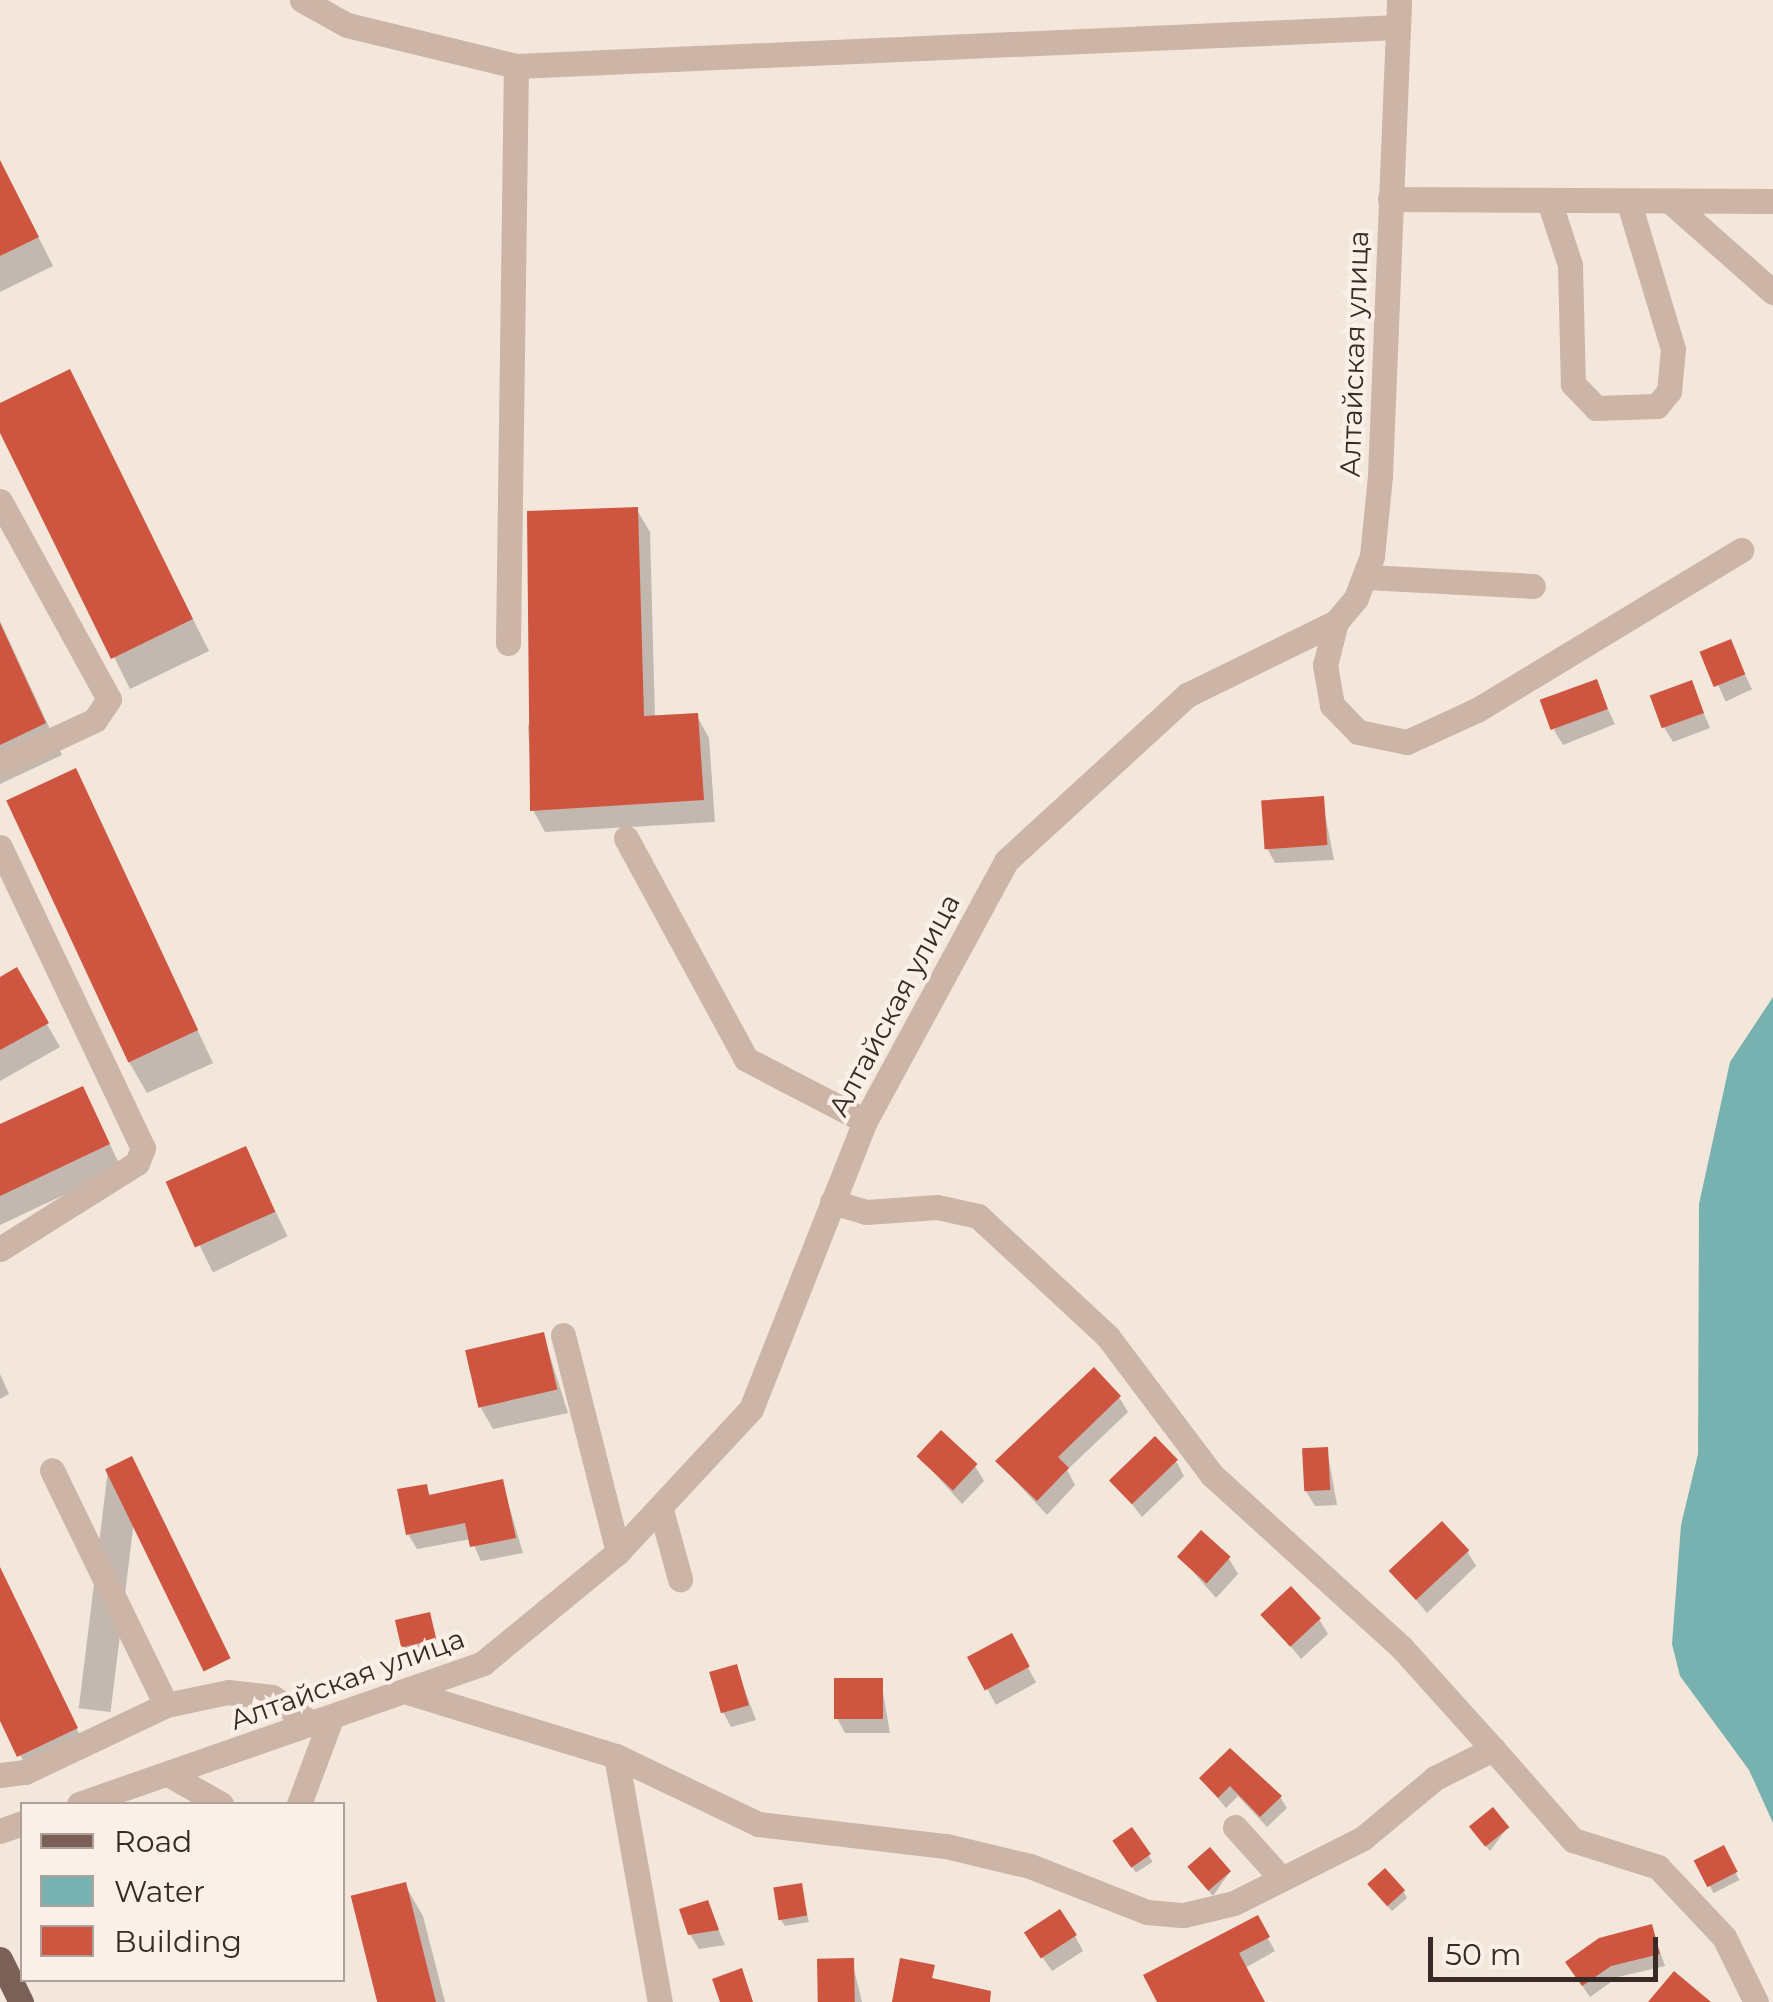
<!DOCTYPE html>
<html>
<head>
<meta charset="utf-8">
<style>
  body { margin:0 }
  #map { position:relative; width:1773px; height:2002px; overflow:hidden; background:#f3e6db; font-family:Montserrat,sans-serif }
  div>[style] { position:absolute }
  [style*='--x'] { left:calc(var(--x)*1px); top:calc(var(--y)*1px); width:calc(var(--w)*1px); rotate:calc(var(--a)*1deg) }
  .water>* { inset:0; background:#78b2b0 }
  .shadow>* { inset:0; background:#0003; transform-origin:0 0 }
  .building>* { inset:0; background:#ce553f; transform-origin:0 0 }
  .minor>* { height:25px; margin:-12.5px; padding:0 12.5px; transform-origin:12.5px; border-radius:12.5px; background:#ccb4a6 }
  .major>* { height:25px; margin:-12.5px; padding:0 12.5px; transform-origin:12.5px; border-radius:12.5px; background:#7b6057 }
  span { translate:-50% -50%; white-space:nowrap; text-align:center; line-height:1.15; -webkit-text-stroke:8px #fbf0e8; paint-order:stroke }
  .street-label { font-size:28px; color:#382b27 }
  .legend { position:absolute; left:20px; top:1802px; width:325px; height:180px; box-sizing:border-box; background:#fbf0e8; border:2px solid #ada19b; margin:0; padding:12px 18px; list-style:none; font-size:30px; color:#382b27 }
  .legend li { display:flex; align-items:center; gap:20px; height:50px }
  .legend b { width:50px; border:2px solid #ada19b }
  .scale { position:absolute; left:1428px; top:1937px; width:230px; height:45px; box-sizing:border-box; border:5px solid #382b27; border-top:0; padding-left:12px; font-size:30px; line-height:35px; white-space:nowrap; color:#382b27; -webkit-text-stroke:8px #fbf0e8; paint-order:stroke }
</style>
</head>
<body>
<div id="map">
  <div class="water">
    <i style="clip-path:polygon(1773px 997px,1773px 1823px,1749px 1770px,1680px 1676px,1672px 1644px,1681px 1525px,1698px 1454px,1699px 1204px,1730px 1062px)"></i>
  </div>
  <div class="shadow">
    <i style="clip-path:polygon(0 161px,53px 266px,0 292px)"></i>
    <i style="clip-path:polygon(69px 372px,209px 651px,130px 689px,0 428px,0 405px)"></i>
    <i style="clip-path:polygon(637px 510px,650px 532px,655px 718px,697px 716px,709px 738px,715px 822px,545px 832px,533px 810px,528px 726px)"></i>
    <i style="clip-path:polygon(0 621px,62px 755px,0 784px)"></i>
    <i style="left:1730px;top:642px;width:52px;height:29px;rotate:65deg"></i>
    <i style="clip-path:polygon(1595px 682px,1615px 724px,1563px 745px,1554px 730px)"></i>
    <i style="clip-path:polygon(1691px 683px,1710px 728px,1673px 742px,1664px 727px)"></i>
    <i style="clip-path:polygon(75px 771px,213px 1063px,147px 1093px,129px 1062px)"></i>
    <i style="clip-path:polygon(1322px 799px,1334px 860px,1275px 863px,1267px 848px)"></i>
    <i style="clip-path:polygon(16px 970px,60px 1047px,0 1081px,0 979px)"></i>
    <i style="clip-path:polygon(95px 1112px,121px 1168px,0 1225px,0 1127px)"></i>
    <i style="left:245px;top:1149px;width:97px;height:83px;rotate:64deg"></i>
    <i style="clip-path:polygon(543px 1334px,568px 1413px,493px 1429px,480px 1406px)"></i>
    <i style="clip-path:polygon(0 1374px,9px 1394px,0 1399px)"></i>
    <i style="clip-path:polygon(1119px 1397px,1128px 1412px,1067px 1470px,1075px 1485px,1047px 1515px,998px 1462px)"></i>
    <i style="clip-path:polygon(1327px 1449px,1337px 1505px,1315px 1506px,1306px 1491px)"></i>
    <i style="clip-path:polygon(919px 1456px,975px 1466px,984px 1481px,962px 1504px)"></i>
    <i style="clip-path:polygon(1176px 1461px,1184px 1476px,1142px 1517px,1113px 1480px)"></i>
    <i style="left:108px;top:1470px;width:32px;height:240px;rotate:7deg"></i>
    <i style="clip-path:polygon(502px 1482px,523px 1553px,481px 1561px,471px 1539px,417px 1549px,408px 1534px,426px 1486px,431px 1497px)"></i>
    <i style="clip-path:polygon(1467px 1551px,1476px 1566px,1427px 1613px,1393px 1572px)"></i>
    <i style="clip-path:polygon(1180px 1557px,1229px 1559px,1238px 1574px,1216px 1598px)"></i>
    <i style="clip-path:polygon(0 1569px,84px 1744px,28px 1770px,0 1715px)"></i>
    <i style="clip-path:polygon(429px 1615px,438px 1646px,408px 1653px,404px 1646px)"></i>
    <i style="clip-path:polygon(1265px 1615px,1319px 1619px,1328px 1634px,1301px 1659px)"></i>
    <i style="left:1011px;top:1637px;width:52px;height:46px;rotate:61deg"></i>
    <i style="clip-path:polygon(736px 1667px,756px 1720px,731px 1727px,723px 1712px)"></i>
    <i style="clip-path:polygon(881px 1681px,890px 1733px,845px 1733px,837px 1718px)"></i>
    <i style="clip-path:polygon(1202px 1779px,1280px 1797px,1287px 1808px,1267px 1827px,1238px 1796px,1226px 1808px)"></i>
    <i style="clip-path:polygon(1507px 1828px,1490px 1851px,1476px 1833px)"></i>
    <i style="left:1132px;top:1830px;width:38px;height:20px;rotate:57deg"></i>
    <i style="left:1723px;top:1848px;width:36px;height:29px;rotate:63deg"></i>
    <i style="clip-path:polygon(1229px 1873px,1213px 1896px,1194px 1874px)"></i>
    <i style="clip-path:polygon(405px 1885px,423px 1916px,445px 2002px,381px 2002px)"></i>
    <i style="clip-path:polygon(800px 1886px,809px 1922px,785px 1926px,781px 1920px)"></i>
    <i style="clip-path:polygon(1374px 1891px,1403px 1891px,1407px 1898px,1392px 1911px)"></i>
    <i style="clip-path:polygon(707px 1903px,725px 1945px,699px 1949px,690px 1934px)"></i>
    <i style="clip-path:polygon(1257px 1919px,1275px 1951px,1245px 1968px,1263px 2002px,1160px 2002px)"></i>
    <i style="clip-path:polygon(1651px 1927px,1665px 1966px,1618px 1977px,1590px 1997px,1575px 1975px)"></i>
    <i style="clip-path:polygon(1075px 1936px,1083px 1951px,1052px 1971px,1036px 1948px)"></i>
    <i style="clip-path:polygon(852px 1961px,862px 2002px,820px 2002px)"></i>
  </div>
  <div class="building">
    <i style="clip-path:polygon(0 160px,39px 237px,0 256px)"></i>
    <i style="clip-path:polygon(70px 369px,193px 619px,111px 659px,0 433px,0 403px)"></i>
    <i style="clip-path:polygon(638px 507px,644px 716px,698px 713px,704px 800px,530px 811px,527px 511px)"></i>
    <i style="clip-path:polygon(0 623px,46px 723px,0 745px)"></i>
    <i style="left:1731px;top:639px;width:38px;height:34px;rotate:68deg"></i>
    <i style="left:1597px;top:679px;width:32px;height:61px;rotate:70deg"></i>
    <i style="left:1692px;top:680px;width:35px;height:45px;rotate:70deg"></i>
    <i style="left:76px;top:768px;width:289px;height:77px;rotate:65deg"></i>
    <i style="left:1324px;top:796px;width:49px;height:63px;rotate:86deg"></i>
    <i style="clip-path:polygon(17px 967px,49px 1023px,0 1050px,0 977px)"></i>
    <i style="clip-path:polygon(83px 1086px,110px 1144px,0 1196px,0 1124px)"></i>
    <i style="left:246px;top:1146px;width:72px;height:88px;rotate:66deg"></i>
    <i style="left:544px;top:1332px;width:59px;height:81px;rotate:77deg"></i>
    <i style="clip-path:polygon(1094px 1367px,1121px 1396px,1058px 1457px,1069px 1468px,1037px 1501px,995px 1461px)"></i>
    <i style="left:941px;top:1430px;width:50px;height:36px;rotate:43deg"></i>
    <i style="left:1155px;top:1436px;width:33px;height:64px;rotate:46deg"></i>
    <i style="left:1328px;top:1447px;width:43px;height:26px;rotate:87deg"></i>
    <i style="left:132px;top:1456px;width:225px;height:30px;rotate:64deg"></i>
    <i style="clip-path:polygon(503px 1479px,516px 1538px,470px 1547px,465px 1523px,406px 1535px,397px 1489px,427px 1484px,429px 1495px)"></i>
    <i style="left:1442px;top:1521px;width:40px;height:73px;rotate:47deg"></i>
    <i style="left:1201px;top:1530px;width:40px;height:36px;rotate:42deg"></i>
    <i style="clip-path:polygon(0 1567px,78px 1728px,17px 1757px,0 1721px)"></i>
    <i style="left:1291px;top:1586px;width:44px;height:42px;rotate:47deg"></i>
    <i style="left:430px;top:1612px;width:28px;height:36px;rotate:77deg"></i>
    <i style="left:1012px;top:1633px;width:38px;height:51px;rotate:62deg"></i>
    <i style="left:737px;top:1664px;width:43px;height:29px;rotate:74deg"></i>
    <i style="left:834px;top:1678px;width:49px;height:41px"></i>
    <i style="clip-path:polygon(1230px 1748px,1282px 1796px,1260px 1817px,1230px 1786px,1218px 1798px,1199px 1778px)"></i>
    <i style="left:1493px;top:1807px;width:26px;height:31px;rotate:51deg"></i>
    <i style="left:1132px;top:1827px;width:33px;height:24px;rotate:55deg"></i>
    <i style="left:1724px;top:1845px;width:30px;height:34px;rotate:63deg"></i>
    <i style="left:1210px;top:1847px;width:32px;height:30px;rotate:49deg"></i>
    <i style="left:1385px;top:1868px;width:30px;height:24px;rotate:48deg"></i>
    <i style="left:406px;top:1882px;width:124px;height:57px;rotate:76deg"></i>
    <i style="left:802px;top:1883px;width:33px;height:29px;rotate:81deg"></i>
    <i style="clip-path:polygon(708px 1900px,719px 1930px,688px 1935px,679px 1909px)"></i>
    <i style="left:1060px;top:1909px;width:31px;height:43px;rotate:57deg"></i>
    <i style="clip-path:polygon(1258px 1915px,1270px 1937px,1239px 1953px,1265px 2002px,1157px 2002px,1143px 1975px)"></i>
    <i style="clip-path:polygon(1652px 1924px,1660px 1954px,1611px 1966px,1582px 1986px,1565px 1962px,1599px 1938px)"></i>
    <i style="left:854px;top:1958px;width:44px;height:37px;rotate:89deg"></i>
    <i style="clip-path:polygon(900px 1958px,935px 1965px,932px 1978px,991px 1991px,990px 2002px,892px 2002px)"></i>
    <i style="clip-path:polygon(742px 1968px,753px 2002px,720px 2002px,712px 1979px)"></i>
    <i style="clip-path:polygon(1674px 1971px,1711px 2002px,1648px 2002px)"></i>
  </div>
  <div class="minor">
    <i style="--x:302;--y:0;--w:51;--a:29.1"></i>
    <i style="--x:347;--y:25;--w:174;--a:13.6"></i>
    <i style="--x:1390;--y:199;--w:383;--a:0.3"></i>
    <i style="--x:1549;--y:201;--w:67;--a:71.8"></i>
    <i style="--x:1570;--y:265;--w:119;--a:88.6"></i>
    <i style="--x:1573;--y:384;--w:33;--a:46"></i>
    <i style="--x:1596;--y:408;--w:61;--a:-1.9"></i>
    <i style="--x:1657;--y:406;--w:19;--a:-51"></i>
    <i style="--x:1669;--y:391;--w:42;--a:-84.6"></i>
    <i style="--x:1673;--y:349;--w:152;--a:-106.8"></i>
    <i style="--x:1672;--y:203;--w:135;--a:41.4"></i>
    <i style="--x:0;--y:501;--w:226;--a:61.2"></i>
    <i style="--x:109;--y:699;--w:25;--a:124"></i>
    <i style="--x:95;--y:720;--w:105;--a:155.1"></i>
    <i style="--x:1367;--y:577;--w:166;--a:3.1"></i>
    <i style="--x:1336;--y:622;--w:44;--a:104.3"></i>
    <i style="--x:1325;--y:665;--w:41;--a:80.1"></i>
    <i style="--x:1332;--y:705;--w:37;--a:46"></i>
    <i style="--x:1358;--y:732;--w:50;--a:11.5"></i>
    <i style="--x:1407;--y:742;--w:77;--a:-24.6"></i>
    <i style="--x:1477;--y:710;--w:309;--a:-31.2"></i>
    <i style="--x:508;--y:643;--w:577;--a:-89.21"></i>
    <i style="--x:516;--y:66;--w:882;--a:-2.53"></i>
    <i style="--x:626;--y:838;--w:251;--a:61.5"></i>
    <i style="--x:746;--y:1059;--w:134;--a:27.5"></i>
    <i style="--x:0;--y:847;--w:333;--a:64.6"></i>
    <i style="--x:143;--y:1148;--w:16;--a:112"></i>
    <i style="--x:137;--y:1163;--w:162;--a:147.9"></i>
    <i style="--x:832;--y:1202;--w:35;--a:16"></i>
    <i style="--x:866;--y:1212;--w:71;--a:-4"></i>
    <i style="--x:937;--y:1207;--w:42;--a:12.4"></i>
    <i style="--x:978;--y:1216;--w:178;--a:42.9"></i>
    <i style="--x:1108;--y:1337;--w:173;--a:53"></i>
    <i style="--x:1212;--y:1475;--w:257;--a:42.3"></i>
    <i style="--x:1402;--y:1648;--w:136;--a:48"></i>
    <i style="--x:563;--y:1335;--w:224;--a:75.8"></i>
    <i style="--x:661;--y:1510;--w:72;--a:74.6"></i>
    <i style="--x:411;--y:1693;--w:214;--a:17.1"></i>
    <i style="--x:616;--y:1756;--w:157;--a:25.6"></i>
    <i style="--x:758;--y:1824;--w:189;--a:6.7"></i>
    <i style="--x:946;--y:1846;--w:86;--a:13.4"></i>
    <i style="--x:1030;--y:1866;--w:126;--a:21.5"></i>
    <i style="--x:1147;--y:1912;--w:37;--a:5"></i>
    <i style="--x:1184;--y:1915;--w:51;--a:-13.5"></i>
    <i style="--x:1234;--y:1903;--w:144;--a:-26.7"></i>
    <i style="--x:1363;--y:1838;--w:94;--a:-39.8"></i>
    <i style="--x:1435;--y:1778;--w:65;--a:-26.6"></i>
    <i style="--x:1493;--y:1749;--w:121;--a:48.7"></i>
    <i style="--x:1573;--y:1840;--w:89;--a:17.6"></i>
    <i style="--x:1658;--y:1867;--w:96;--a:46.7"></i>
    <i style="--x:1724;--y:1937;--w:72;--a:63.8"></i>
    <i style="--x:166;--y:1705;--w:63;--a:-11.8"></i>
    <i style="--x:228;--y:1692;--w:44;--a:6.5"></i>
    <i style="--x:272;--y:1697;--w:53;--a:33.4"></i>
    <i style="--x:616;--y:1756;--w:250;--a:79.9"></i>
    <i style="--x:168;--y:1774;--w:61;--a:29.5"></i>
    <i style="--x:0;--y:1775;--w:25;--a:-7"></i>
    <i style="--x:25;--y:1772;--w:156;--a:-25.4"></i>
    <i style="--x:166;--y:1705;--w:261;--a:-115.9"></i>
    <i style="--x:79;--y:1804;--w:428;--a:-19.2"></i>
    <i style="--x:483;--y:1663;--w:175;--a:-39.4"></i>
    <i style="--x:618;--y:1552;--w:195;--a:-47.1"></i>
    <i style="--x:751;--y:1409;--w:310;--a:-68.4"></i>
    <i style="--x:865;--y:1121;--w:296;--a:-61.5"></i>
    <i style="--x:1006;--y:861;--w:246;--a:-42.5"></i>
    <i style="--x:1187;--y:695;--w:166;--a:-26.1"></i>
    <i style="--x:1336;--y:622;--w:31;--a:-50"></i>
    <i style="--x:1356;--y:598;--w:45;--a:-69.1"></i>
    <i style="--x:1372;--y:556;--w:80;--a:-84.3"></i>
    <i style="--x:1380;--y:476;--w:476;--a:-87.7"></i>
    <i style="--x:299;--y:1804;--w:89;--a:-69.5"></i>
    <i style="--x:1235;--y:1827;--w:69;--a:48"></i>
    <i style="--x:0;--y:1831;--w:23;--a:-20"></i>
  </div>
  <div class="major">
    <i style="--x:0;--y:1959;--w:48;--a:64"></i>
  </div>
  <div class="street-label">
    <span style="left:1354px;top:354px;rotate:-88deg">Алтайская улица</span>
    <span style="left:894px;top:1005px;rotate:-62deg">Алтайская улица</span>
    <span style="left:347px;top:1679px;rotate:-20deg">Алтайская улица</span>
  </div>
  <ul class="legend">
  <li><b style="height:12px;background:#7b6057"></b>Road</li>
  <li><b style="height:28px;background:#78b2b0"></b>Water</li>
  <li><b style="height:28px;background:#ce553f"></b>Building</li>
  </ul>
  <div class="scale">50 m</div>
</div>
</body>
</html>
